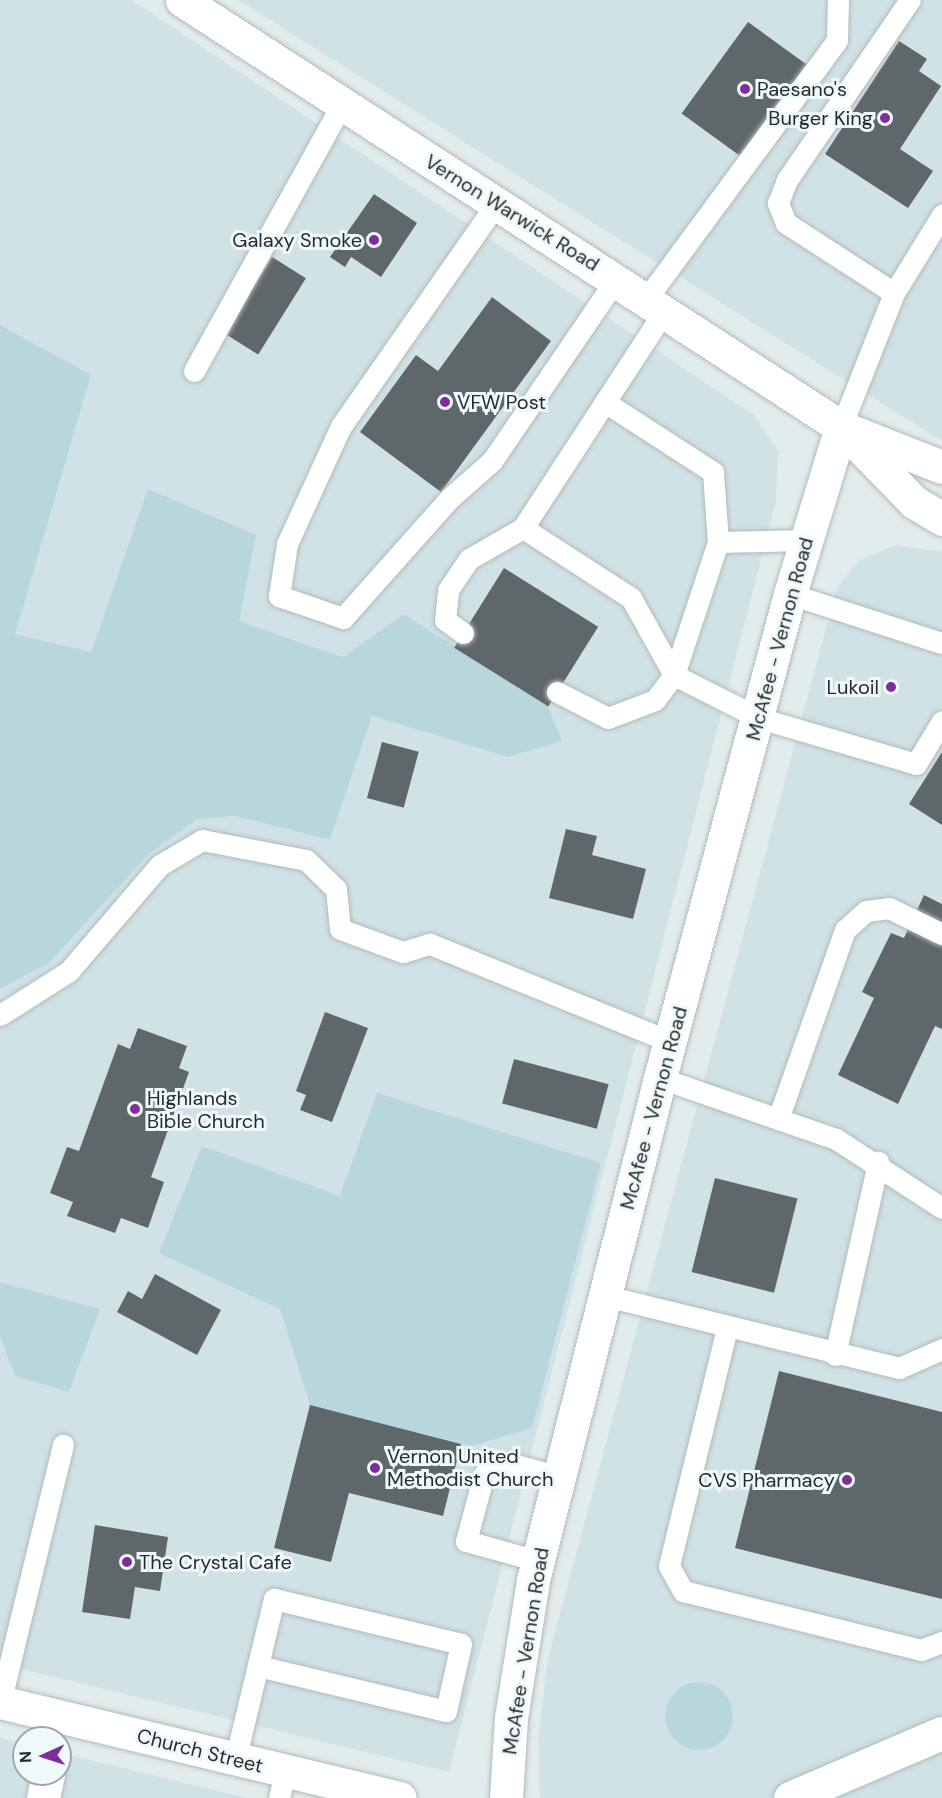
<!DOCTYPE html>
<html>
<head>
<meta charset="utf-8">
<style>
  body { margin:0 }
  #map { position:relative; width:942px; height:1798px; overflow:hidden; background:#e2eced; font-family:"DM Sans",sans-serif }
  div>[style] { position:absolute }
  [style*='--x'] { left:calc(var(--x)*1px); top:calc(var(--y)*1px); width:calc(var(--w)*1px); rotate:calc(var(--a)*1deg) }
  .built>* { inset:0; background:#d0e2e6 }
  .green>* { inset:0; background:#b7d7dd }
  .round { border-radius:50% }
  .building>* { inset:0; background:#60676b; transform-origin:0 0 }
  .roads { filter:drop-shadow(0 0 2px #b1bbbc) drop-shadow(0 0 2px #b1bbbc) }
  .service>* { height:21px; margin:-10.5px; padding:0 10.5px; transform-origin:10.5px; border-radius:10.5px; background:#fff }
  .minor>* { height:33px; margin:-16.5px; padding:0 16.5px; transform-origin:16.5px; border-radius:16.5px; background:#fff }
  .secondary>* { height:33px; margin:-16.5px; padding:0 16.5px; transform-origin:16.5px; border-radius:16.5px; background:#fff }
  .dots>* { width:16px; height:16px; translate:-50% -50%; box-sizing:border-box; border:3px solid #eff9fb; border-radius:50% }
  span { translate:-50% -50%; white-space:nowrap; text-align:center; line-height:1.15; -webkit-text-stroke:6px #eff9fb; paint-order:stroke }
  .poi-label { font-size:20px; color:#272b2b }
  .left { translate:0 -50%; text-align:left }
  .right { translate:-100% -50%; text-align:right }
  .street-label { font-size:20px; color:#272b2b }
  .north { position:absolute; left:12px; top:1726px; width:60px; height:60px; box-sizing:border-box; background:#eff9fb; border:2px solid #9fa7a8; border-radius:50%; rotate:267deg; font-size:16px; font-weight:700; line-height:24px; text-align:center; color:#272b2b }
  .north::after { content:''; display:block; margin:auto; width:21px; height:27px; background:#7f2c9c; clip-path:polygon(50% 0,100% 100%,50% 72%,0 100%) }
</style>
</head>
<body>
<div id="map">
  <div class="built">
    <i style="clip-path:polygon(0 0,132px 0,754px 415px,778px 451px,776px 501px,449px 1772px,0 1664px,0 1337px,15px 1376px,100px 1309px,0 1282px,0 989px,49px 963px,149px 854px,198px 819px,235px 816px,330px 840px,372px 716px,508px 757px,455px 648px,404px 614px,343px 657px,239px 621px,149px 489px,91px 652px,14px 634px,91px 376px,0 325px)"></i>
    <i style="clip-path:polygon(238px 0,942px 0,942px 441px)"></i>
    <i style="clip-path:polygon(895px 545px,942px 552px,942px 1798px,540px 1798px,538px 1741px,548px 1658px,837px 588px,858px 561px)"></i>
    <i style="clip-path:polygon(0 1738px,24px 1744px,24px 1774px,60px 1774px,60px 1753px,248px 1798px,0 1798px)"></i>
  </div>
  <div class="green">
    <i style="clip-path:polygon(0 325px,91px 375px,15px 634px,91px 652px,148px 489px,256px 535px,239px 621px,343px 657px,404px 614px,548px 707px,562px 741px,508px 757px,372px 716px,330px 840px,235px 816px,198px 819px,149px 854px,49px 963px,0 989px)"></i>
    <i style="clip-path:polygon(377px 1093px,601px 1163px,532px 1428px,472px 1446px,310px 1405px,280px 1309px,159px 1253px,202px 1146px,340px 1196px)"></i>
    <i style="clip-path:polygon(0 1282px,100px 1309px,69px 1392px,15px 1376px,0 1337px)"></i>
    <i class="round" style="left:665px;top:1682px;width:68px;height:68px"></i>
  </div>
  <div class="building">
    <i style="left:748px;top:22px;width:72px;height:113px;rotate:36deg"></i>
    <i style="clip-path:polygon(899px 41px,927px 59px,919px 71px,941px 86px,900px 149px,933px 171px,908px 208px,825px 154px)"></i>
    <i style="clip-path:polygon(374px 194px,417px 223px,381px 277px,351px 257px,345px 267px,330px 257px)"></i>
    <i style="left:272px;top:257px;width:40px;height:90px;rotate:32deg"></i>
    <i style="clip-path:polygon(492px 297px,551px 341px,441px 492px,360px 432px,416px 355px,438px 371px)"></i>
    <i style="left:504px;top:568px;width:111px;height:94px;rotate:32deg"></i>
    <i style="left:382px;top:742px;width:38px;height:58px;rotate:15deg"></i>
    <i style="clip-path:polygon(942px 752px,942px 825px,909px 804px)"></i>
    <i style="clip-path:polygon(566px 829px,597px 836px,592px 855px,646px 869px,633px 919px,549px 898px)"></i>
    <i style="clip-path:polygon(924px 895px,942px 904px,942px 1029px,935px 1026px,898px 1104px,838px 1075px,874px 998px,862px 992px,891px 933px,904px 938px)"></i>
    <i style="clip-path:polygon(325px 1012px,368px 1028px,332px 1122px,300px 1110px,306px 1095px,296px 1091px)"></i>
    <i style="clip-path:polygon(138px 1028px,187px 1046px,179px 1068px,189px 1072px,151px 1177px,164px 1182px,148px 1228px,121px 1218px,115px 1233px,67px 1216px,73px 1202px,50px 1193px,67px 1147px,79px 1151px,118px 1044px,130px 1049px)"></i>
    <i style="left:514px;top:1059px;width:98px;height:46px;rotate:15deg"></i>
    <i style="left:715px;top:1178px;width:85px;height:97px;rotate:14deg"></i>
    <i style="clip-path:polygon(155px 1274px,221px 1310px,197px 1355px,117px 1312px,128px 1291px,142px 1299px)"></i>
    <i style="clip-path:polygon(779px 1371px,942px 1412px,942px 1599px,735px 1548px)"></i>
    <i style="clip-path:polygon(310px 1405px,461px 1444px,443px 1516px,349px 1493px,331px 1562px,274px 1548px)"></i>
    <i style="clip-path:polygon(95px 1525px,168px 1537px,160px 1591px,135px 1587px,130px 1619px,82px 1612px)"></i>
  </div>
  <div class="roads">
    <div class="service">
      <i style="--x:496;--y:204;--w:271;--a:124.9"></i>
      <i style="--x:341;--y:426;--w:130;--a:114.6"></i>
      <i style="--x:287;--y:544;--w:53;--a:98.7"></i>
      <i style="--x:279;--y:596;--w:68;--a:19"></i>
      <i style="--x:343;--y:618;--w:161;--a:-48.3"></i>
      <i style="--x:450;--y:498;--w:56;--a:-41.4"></i>
      <i style="--x:492;--y:461;--w:220;--a:-55.7"></i>
      <i style="--x:894;--y:293;--w:129;--a:-147.1"></i>
      <i style="--x:786;--y:223;--w:22;--a:-112"></i>
      <i style="--x:778;--y:203;--w:25;--a:-69"></i>
      <i style="--x:787;--y:180;--w:218;--a:-55.7"></i>
      <i style="--x:647;--y:298;--w:320;--a:-53.6"></i>
      <i style="--x:837;--y:40;--w:40;--a:-88.6"></i>
      <i style="--x:665;--y:310;--w:260;--a:123.1"></i>
      <i style="--x:523;--y:528;--w:129;--a:32.9"></i>
      <i style="--x:631;--y:598;--w:88;--a:60.8"></i>
      <i style="--x:674;--y:675;--w:95;--a:26.8"></i>
      <i style="--x:759;--y:718;--w:164;--a:16.3"></i>
      <i style="--x:916;--y:764;--w:50;--a:-58.8"></i>
      <i style="--x:194;--y:371;--w:305;--a:-61"></i>
      <i style="--x:841;--y:427;--w:144;--a:-68.4"></i>
      <i style="--x:894;--y:293;--w:92;--a:-58.4"></i>
      <i style="--x:718;--y:542;--w:89;--a:-1.3"></i>
      <i style="--x:790;--y:594;--w:160;--a:17.9"></i>
      <i style="--x:463;--y:633;--w:22;--a:-144"></i>
      <i style="--x:445;--y:620;--w:30;--a:-84"></i>
      <i style="--x:448;--y:590;--w:37;--a:-56"></i>
      <i style="--x:469;--y:559;--w:62;--a:-29.9"></i>
      <i style="--x:557;--y:692;--w:57;--a:27"></i>
      <i style="--x:608;--y:718;--w:50;--a:-21"></i>
      <i style="--x:655;--y:700;--w:31;--a:-53"></i>
      <i style="--x:674;--y:675;--w:140;--a:-71.7"></i>
      <i style="--x:718;--y:542;--w:70;--a:-94.1"></i>
      <i style="--x:713;--y:472;--w:129;--a:-147.1"></i>
      <i style="--x:0;--y:1015;--w:82;--a:-32.5"></i>
      <i style="--x:69;--y:971;--w:140;--a:-49.4"></i>
      <i style="--x:160;--y:865;--w:49;--a:-30.8"></i>
      <i style="--x:202;--y:840;--w:106;--a:10.9"></i>
      <i style="--x:306;--y:860;--w:42;--a:44"></i>
      <i style="--x:336;--y:889;--w:40;--a:84.3"></i>
      <i style="--x:340;--y:929;--w:67;--a:20.1"></i>
      <i style="--x:403;--y:952;--w:28;--a:-17"></i>
      <i style="--x:430;--y:944;--w:260;--a:22.1"></i>
      <i style="--x:660;--y:1078;--w:186;--a:19.1"></i>
      <i style="--x:836;--y:1139;--w:126;--a:33.1"></i>
      <i style="--x:778;--y:1119;--w:201;--a:-70.5"></i>
      <i style="--x:845;--y:930;--w:28;--a:-42"></i>
      <i style="--x:866;--y:911;--w:23;--a:-7"></i>
      <i style="--x:889;--y:908;--w:59;--a:26.1"></i>
      <i style="--x:606;--y:1296;--w:302;--a:13.8"></i>
      <i style="--x:899;--y:1368;--w:47;--a:-23.8"></i>
      <i style="--x:727;--y:1328;--w:245;--a:103.7"></i>
      <i style="--x:669;--y:1566;--w:29;--a:61"></i>
      <i style="--x:683;--y:1591;--w:245;--a:13.9"></i>
      <i style="--x:921;--y:1650;--w:22;--a:-21"></i>
      <i style="--x:835;--y:1355;--w:198;--a:-77.4"></i>
      <i style="--x:538;--y:1561;--w:75;--a:-164.5"></i>
      <i style="--x:466;--y:1541;--w:69;--a:-75"></i>
      <i style="--x:484;--y:1474;--w:30;--a:-20"></i>
      <i style="--x:512;--y:1464;--w:50;--a:15.2"></i>
      <i style="--x:0;--y:1703;--w:266;--a:-76.3"></i>
      <i style="--x:235;--y:1760;--w:166;--a:-76.4"></i>
      <i style="--x:274;--y:1599;--w:192;--a:13.5"></i>
      <i style="--x:461;--y:1644;--w:69;--a:102.6"></i>
      <i style="--x:446;--y:1711;--w:193;--a:-166.5"></i>
      <i style="--x:279;--y:1798;--w:27;--a:-77"></i>
    </div>
    <div class="minor">
      <i style="--x:0;--y:1702;--w:411;--a:13.5"></i>
      <i style="--x:43;--y:1798;--w:25;--a:-78"></i>
      <i style="--x:790;--y:1798;--w:165;--a:-23.2"></i>
    </div>
    <div class="secondary">
      <i style="--x:182;--y:0;--w:785;--a:32.94"></i>
      <i style="--x:841;--y:427;--w:105;--a:45.8"></i>
      <i style="--x:914;--y:502;--w:33;--a:31"></i>
      <i style="--x:851;--y:431;--w:98;--a:21.6"></i>
      <i style="--x:506;--y:1798;--w:80;--a:-86.4"></i>
      <i style="--x:511;--y:1718;--w:140;--a:-80.9"></i>
      <i style="--x:533;--y:1580;--w:518;--a:-75.8"></i>
      <i style="--x:660;--y:1078;--w:501;--a:-74.97"></i>
      <i style="--x:790;--y:594;--w:175;--a:-73"></i>
    </div>
  </div>
  <div class="dots">
    <i style="left:745px;top:89px;background:#7f2c9c"></i>
    <i style="left:885px;top:118px;background:#7f2c9c"></i>
    <i style="left:374px;top:240px;background:#7f2c9c"></i>
    <i style="left:445px;top:402px;background:#7f2c9c"></i>
    <i style="left:891px;top:687px;background:#7f2c9c"></i>
    <i style="left:135px;top:1109px;background:#7f2c9c"></i>
    <i style="left:375px;top:1468px;background:#7f2c9c"></i>
    <i style="left:847px;top:1480px;background:#7f2c9c"></i>
    <i style="left:127px;top:1562px;background:#7f2c9c"></i>
  </div>
  <div class="poi-label">
    <span class="left" style="left:757px;top:89px">Paesano's</span>
    <span class="right" style="left:873px;top:118px">Burger King</span>
    <span class="right" style="left:362px;top:240px">Galaxy Smoke</span>
    <span class="left" style="left:457px;top:402px">VFW Post</span>
    <span class="right" style="left:879px;top:687px">Lukoil</span>
    <span class="left" style="left:147px;top:1110px">Highlands<br>Bible Church</span>
    <span class="left" style="left:387px;top:1468px">Vernon United<br>Methodist Church</span>
    <span class="right" style="left:835px;top:1480px">CVS Pharmacy</span>
    <span class="left" style="left:139px;top:1562px">The Crystal Cafe</span>
  </div>
  <div class="street-label">
    <span style="left:512px;top:213px;rotate:32deg">Vernon Warwick Road</span>
    <span style="left:780px;top:639px;rotate:-75deg">McAfee - Vernon Road</span>
    <span style="left:654px;top:1108px;rotate:-75deg">McAfee - Vernon Road</span>
    <span style="left:526px;top:1651px;rotate:-81deg">McAfee - Vernon Road</span>
    <span style="left:200px;top:1751px;rotate:14deg">Church Street</span>
  </div>
  <div class="north">N</div>
</div>
</body>
</html>
